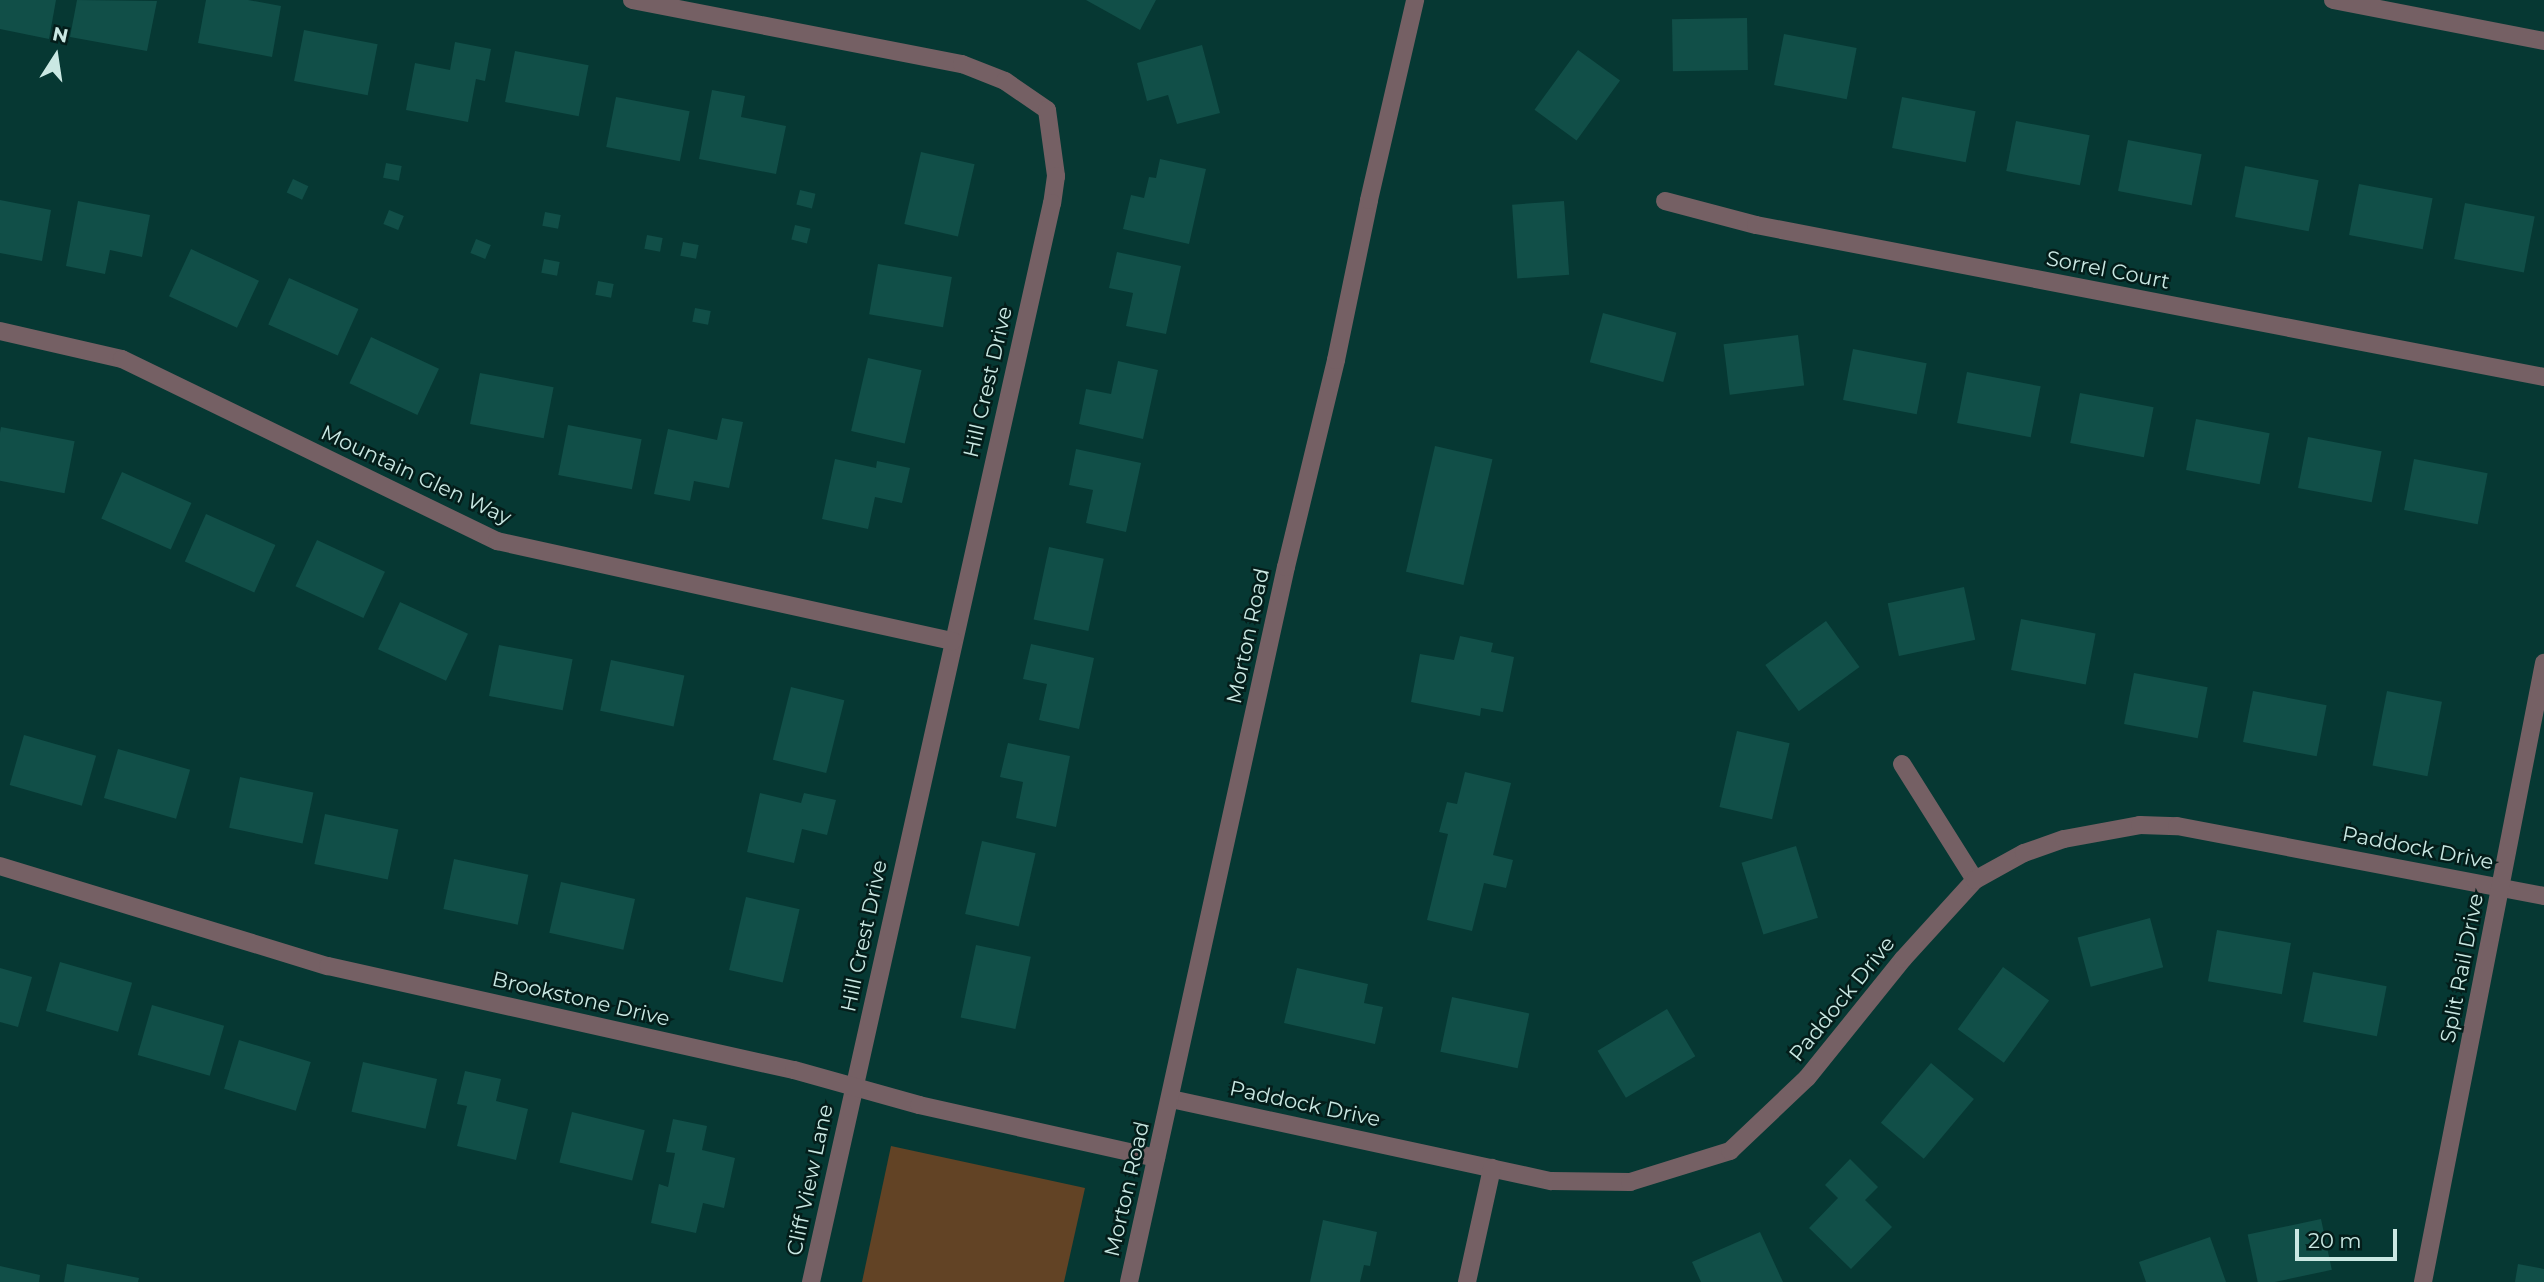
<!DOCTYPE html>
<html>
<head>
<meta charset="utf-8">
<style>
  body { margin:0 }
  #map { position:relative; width:2544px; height:1282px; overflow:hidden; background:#063833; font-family:Montserrat,sans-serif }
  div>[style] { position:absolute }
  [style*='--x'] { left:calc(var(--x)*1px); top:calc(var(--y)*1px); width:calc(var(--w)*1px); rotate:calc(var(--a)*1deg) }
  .green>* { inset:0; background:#624325 }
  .building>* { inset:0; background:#114f48; transform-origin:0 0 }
  .minor>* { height:18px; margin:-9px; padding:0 9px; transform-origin:9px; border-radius:9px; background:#756064 }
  span { translate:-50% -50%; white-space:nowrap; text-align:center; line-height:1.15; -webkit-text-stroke:5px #041d1a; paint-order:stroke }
  .street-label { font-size:21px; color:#cae8e3 }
  .north { position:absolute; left:21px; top:21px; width:70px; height:70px; -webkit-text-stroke:5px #041d1a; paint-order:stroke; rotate:12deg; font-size:19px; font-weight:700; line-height:28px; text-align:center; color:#cae8e3 }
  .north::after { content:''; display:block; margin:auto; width:24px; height:32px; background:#cae8e3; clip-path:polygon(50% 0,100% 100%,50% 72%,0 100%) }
  .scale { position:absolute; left:2295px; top:1229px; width:102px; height:32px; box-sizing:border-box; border:4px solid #cae8e3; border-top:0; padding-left:9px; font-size:21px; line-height:24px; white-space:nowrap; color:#cae8e3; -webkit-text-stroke:5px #041d1a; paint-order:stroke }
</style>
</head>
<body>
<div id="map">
  <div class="green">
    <i style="clip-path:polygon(891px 1146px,1085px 1188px,1064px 1282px,862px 1282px)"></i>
  </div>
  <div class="building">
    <i style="clip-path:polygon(0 0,56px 0,49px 39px,0 29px)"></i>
    <i style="clip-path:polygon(77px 0,157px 1px,147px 51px,70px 37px)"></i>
    <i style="clip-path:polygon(206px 0,248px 0,281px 6px,272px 57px,198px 43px)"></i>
    <i style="clip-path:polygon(1086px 0,1156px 0,1140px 30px)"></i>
    <i style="left:1747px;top:18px;width:52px;height:75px;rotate:89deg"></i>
    <i style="left:304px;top:30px;width:75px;height:52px;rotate:11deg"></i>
    <i style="left:1784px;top:34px;width:74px;height:52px;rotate:11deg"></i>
    <i style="clip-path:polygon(455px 42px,491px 49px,485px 81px,476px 79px,468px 122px,406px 110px,415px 63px,450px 70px)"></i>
    <i style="clip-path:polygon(1202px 45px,1220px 113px,1177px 124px,1168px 95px,1147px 101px,1137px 63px)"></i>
    <i style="left:1578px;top:50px;width:52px;height:74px;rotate:36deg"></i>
    <i style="left:515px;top:51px;width:75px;height:52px;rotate:11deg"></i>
    <i style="clip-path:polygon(712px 90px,745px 96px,741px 117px,786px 126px,776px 174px,699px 159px)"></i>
    <i style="left:616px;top:97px;width:75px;height:51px;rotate:11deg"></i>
    <i style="left:1902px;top:97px;width:75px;height:52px;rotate:11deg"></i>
    <i style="left:2016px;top:121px;width:75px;height:51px;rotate:11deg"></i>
    <i style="left:2128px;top:140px;width:75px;height:52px;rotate:11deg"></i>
    <i style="left:921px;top:152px;width:55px;height:74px;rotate:13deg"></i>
    <i style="clip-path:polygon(1160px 159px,1206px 169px,1189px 244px,1123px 229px,1131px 195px,1144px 198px,1149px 177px,1156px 178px)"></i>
    <i style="left:386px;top:163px;width:16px;height:15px;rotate:11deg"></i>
    <i style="left:2245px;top:166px;width:75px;height:52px;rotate:11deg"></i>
    <i style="left:293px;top:179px;width:17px;height:15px;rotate:25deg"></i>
    <i style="left:2359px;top:184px;width:75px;height:52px;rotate:11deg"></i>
    <i style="left:800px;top:190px;width:16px;height:15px;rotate:14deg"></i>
    <i style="clip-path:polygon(0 200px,51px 210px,42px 261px,0 253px)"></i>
    <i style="clip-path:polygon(78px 201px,150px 215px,142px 257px,110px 250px,105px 274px,66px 266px)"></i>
    <i style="left:1564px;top:201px;width:74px;height:52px;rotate:86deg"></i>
    <i style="left:2465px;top:203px;width:71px;height:57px;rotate:11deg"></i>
    <i style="left:389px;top:210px;width:16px;height:15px;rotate:22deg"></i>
    <i style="left:545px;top:212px;width:16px;height:14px;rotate:11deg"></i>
    <i style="left:795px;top:225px;width:16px;height:15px;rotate:14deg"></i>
    <i style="left:647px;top:235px;width:16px;height:14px;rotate:11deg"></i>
    <i style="left:476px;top:239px;width:16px;height:15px;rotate:22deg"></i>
    <i style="left:683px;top:242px;width:16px;height:14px;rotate:11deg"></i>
    <i style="left:191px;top:249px;width:75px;height:52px;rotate:25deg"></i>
    <i style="clip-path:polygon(1117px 252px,1181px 266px,1166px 334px,1126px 326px,1133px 293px,1109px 288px)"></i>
    <i style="left:544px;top:259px;width:16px;height:14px;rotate:11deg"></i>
    <i style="left:878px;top:264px;width:75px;height:51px;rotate:10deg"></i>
    <i style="left:289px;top:278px;width:76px;height:51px;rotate:24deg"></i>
    <i style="left:598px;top:281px;width:16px;height:14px;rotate:11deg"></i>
    <i style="left:695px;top:308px;width:16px;height:14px;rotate:11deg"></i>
    <i style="left:1603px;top:313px;width:76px;height:51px;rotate:15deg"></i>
    <i style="left:1798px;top:335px;width:51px;height:75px;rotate:83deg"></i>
    <i style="left:371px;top:337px;width:75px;height:51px;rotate:25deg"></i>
    <i style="left:1853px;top:349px;width:75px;height:52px;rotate:11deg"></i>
    <i style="left:868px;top:358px;width:55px;height:75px;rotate:13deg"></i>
    <i style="clip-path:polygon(1118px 361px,1158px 370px,1143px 439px,1079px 424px,1086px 389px,1111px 394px)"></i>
    <i style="left:1967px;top:372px;width:75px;height:52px;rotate:11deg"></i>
    <i style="left:480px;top:373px;width:75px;height:52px;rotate:11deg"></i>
    <i style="left:2080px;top:393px;width:75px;height:51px;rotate:11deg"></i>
    <i style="clip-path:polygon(722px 418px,743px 422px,729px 488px,694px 481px,690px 501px,654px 494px,668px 429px,717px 440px)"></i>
    <i style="left:2196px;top:419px;width:75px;height:52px;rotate:11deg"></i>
    <i style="left:568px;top:425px;width:75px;height:51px;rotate:11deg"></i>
    <i style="left:1px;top:427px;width:75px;height:53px;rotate:11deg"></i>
    <i style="left:2308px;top:437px;width:75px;height:52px;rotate:11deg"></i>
    <i style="left:1435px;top:446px;width:59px;height:129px;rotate:13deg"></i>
    <i style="clip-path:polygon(1076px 449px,1141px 463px,1126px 532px,1086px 523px,1093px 490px,1069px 485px)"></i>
    <i style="clip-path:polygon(835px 459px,876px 468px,877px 461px,910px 468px,902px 503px,875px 497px,868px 529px,822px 519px)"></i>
    <i style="left:2414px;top:459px;width:75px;height:52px;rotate:11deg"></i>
    <i style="left:122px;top:472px;width:76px;height:51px;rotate:24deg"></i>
    <i style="left:206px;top:514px;width:76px;height:52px;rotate:24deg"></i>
    <i style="left:317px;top:540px;width:75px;height:51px;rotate:25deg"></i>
    <i style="left:1049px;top:547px;width:56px;height:74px;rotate:12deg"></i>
    <i style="left:1964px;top:587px;width:54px;height:78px;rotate:78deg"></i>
    <i style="left:400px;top:602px;width:75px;height:52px;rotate:25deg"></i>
    <i style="left:2021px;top:619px;width:76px;height:52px;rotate:11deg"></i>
    <i style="left:1826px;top:621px;width:57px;height:75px;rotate:54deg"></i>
    <i style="clip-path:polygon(1460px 636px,1493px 643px,1491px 652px,1514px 657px,1503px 712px,1481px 708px,1480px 716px,1411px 702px,1420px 654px,1454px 660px)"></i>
    <i style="clip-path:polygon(1031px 644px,1094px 658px,1079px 729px,1039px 720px,1047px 684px,1023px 679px)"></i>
    <i style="left:499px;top:645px;width:75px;height:52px;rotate:11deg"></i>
    <i style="left:611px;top:660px;width:75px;height:52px;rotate:12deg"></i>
    <i style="left:2134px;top:673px;width:75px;height:52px;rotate:11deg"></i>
    <i style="left:791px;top:687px;width:55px;height:75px;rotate:14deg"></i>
    <i style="left:2253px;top:691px;width:75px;height:52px;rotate:11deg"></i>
    <i style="left:2387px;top:691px;width:56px;height:76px;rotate:11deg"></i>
    <i style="left:1737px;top:731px;width:54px;height:78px;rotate:13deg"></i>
    <i style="left:24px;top:735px;width:75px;height:52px;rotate:16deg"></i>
    <i style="clip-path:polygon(1008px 743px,1070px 756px,1056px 827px,1016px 818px,1023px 782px,1000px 777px)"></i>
    <i style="left:118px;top:749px;width:75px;height:51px;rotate:16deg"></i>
    <i style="clip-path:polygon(1465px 772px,1511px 783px,1493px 855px,1513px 860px,1506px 888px,1484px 883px,1472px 931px,1427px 920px,1448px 834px,1439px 832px,1447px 802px,1457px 804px)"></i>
    <i style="left:240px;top:777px;width:75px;height:52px;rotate:12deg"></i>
    <i style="clip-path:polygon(760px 793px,801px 803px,804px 793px,836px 800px,827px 835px,802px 829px,794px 863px,747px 852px)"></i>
    <i style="left:325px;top:814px;width:75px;height:51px;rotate:12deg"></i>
    <i style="left:982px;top:841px;width:55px;height:75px;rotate:13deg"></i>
    <i style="left:1796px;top:846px;width:75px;height:57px;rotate:73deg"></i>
    <i style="left:454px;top:859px;width:76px;height:51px;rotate:12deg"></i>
    <i style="left:561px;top:882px;width:76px;height:52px;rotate:13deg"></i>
    <i style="left:746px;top:897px;width:55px;height:75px;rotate:13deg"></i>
    <i style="left:2150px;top:918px;width:51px;height:75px;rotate:75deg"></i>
    <i style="left:2217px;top:930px;width:75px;height:52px;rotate:10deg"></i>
    <i style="left:976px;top:945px;width:56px;height:74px;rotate:12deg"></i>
    <i style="left:60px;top:962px;width:75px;height:51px;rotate:16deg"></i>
    <i style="left:2003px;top:967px;width:57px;height:77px;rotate:36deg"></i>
    <i style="clip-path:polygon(0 968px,32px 977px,18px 1027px,0 1022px)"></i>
    <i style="clip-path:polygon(1297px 968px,1368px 984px,1364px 1003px,1383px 1007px,1375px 1044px,1284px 1023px)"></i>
    <i style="left:2313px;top:972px;width:75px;height:51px;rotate:11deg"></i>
    <i style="left:1452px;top:997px;width:79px;height:56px;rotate:12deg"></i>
    <i style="left:152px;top:1005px;width:75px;height:52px;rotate:16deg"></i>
    <i style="left:1667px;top:1009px;width:55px;height:81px;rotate:59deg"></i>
    <i style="left:239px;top:1040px;width:75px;height:51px;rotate:17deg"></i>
    <i style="left:363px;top:1062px;width:76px;height:51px;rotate:13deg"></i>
    <i style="left:1931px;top:1063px;width:56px;height:78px;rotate:40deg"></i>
    <i style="clip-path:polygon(465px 1071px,501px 1079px,496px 1101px,528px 1109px,516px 1160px,457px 1146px,467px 1106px,457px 1104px)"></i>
    <i style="left:572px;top:1112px;width:75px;height:52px;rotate:14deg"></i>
    <i style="clip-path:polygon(673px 1119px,707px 1126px,702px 1150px,735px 1158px,724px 1208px,703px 1203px,696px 1233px,651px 1223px,659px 1184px,668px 1187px,675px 1153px,666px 1152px)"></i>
    <i style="clip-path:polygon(1850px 1159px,1878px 1187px,1865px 1200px,1892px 1227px,1851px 1269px,1809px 1228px,1838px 1198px,1825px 1185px)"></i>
    <i style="left:2321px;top:1219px;width:52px;height:75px;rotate:78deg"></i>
    <i style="clip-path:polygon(1323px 1220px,1377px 1232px,1370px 1266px,1364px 1265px,1360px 1282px,1310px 1282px)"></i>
    <i style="clip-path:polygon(1760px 1232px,1783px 1282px,1701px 1282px,1692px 1262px)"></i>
    <i style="clip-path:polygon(2210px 1237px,2226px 1282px,2146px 1282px,2139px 1262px)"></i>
    <i style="clip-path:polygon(67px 1264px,139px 1278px,138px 1282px,64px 1282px)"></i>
    <i style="clip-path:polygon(2518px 1264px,2544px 1269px,2544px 1282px,2515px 1282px)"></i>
    <i style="clip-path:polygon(0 1266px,40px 1275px,39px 1282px,0 1282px)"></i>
  </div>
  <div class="minor">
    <i style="--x:632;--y:0;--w:336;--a:11"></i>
    <i style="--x:962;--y:64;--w:46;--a:21.6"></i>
    <i style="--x:1005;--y:81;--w:51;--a:34.6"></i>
    <i style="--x:1047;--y:110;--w:67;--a:82.2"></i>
    <i style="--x:1056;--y:176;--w:27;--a:98"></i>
    <i style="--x:1052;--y:203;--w:1106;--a:102.59"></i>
    <i style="--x:2333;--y:0;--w:215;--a:11"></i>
    <i style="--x:1665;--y:201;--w:94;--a:14.8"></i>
    <i style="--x:1756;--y:225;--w:803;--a:10.92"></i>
    <i style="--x:0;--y:331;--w:125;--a:12.9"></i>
    <i style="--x:122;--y:359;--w:417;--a:25.9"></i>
    <i style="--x:497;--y:541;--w:467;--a:12.4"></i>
    <i style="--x:1902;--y:764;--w:137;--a:57.8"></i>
    <i style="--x:0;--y:866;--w:343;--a:17"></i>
    <i style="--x:328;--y:966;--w:477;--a:12.6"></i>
    <i style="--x:794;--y:1070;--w:130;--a:15.6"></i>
    <i style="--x:919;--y:1105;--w:243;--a:12.6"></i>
    <i style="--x:1171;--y:1099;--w:389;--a:12.2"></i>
    <i style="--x:1551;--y:1181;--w:79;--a:0.7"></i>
    <i style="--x:1630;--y:1182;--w:105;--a:-17.2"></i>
    <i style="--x:1730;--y:1151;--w:106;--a:-43.5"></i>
    <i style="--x:1807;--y:1078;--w:153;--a:-51.1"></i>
    <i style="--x:1903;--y:959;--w:107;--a:-47.7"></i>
    <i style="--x:1975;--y:880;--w:56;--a:-28.9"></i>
    <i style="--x:2024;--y:853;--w:42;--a:-19.3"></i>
    <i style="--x:2064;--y:839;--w:77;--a:-10.4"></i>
    <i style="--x:2140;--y:825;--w:37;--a:2"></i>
    <i style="--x:2177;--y:826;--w:374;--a:10.8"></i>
    <i style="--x:1129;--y:1282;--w:732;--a:-77.62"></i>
    <i style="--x:1286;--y:567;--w:213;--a:-76.4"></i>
    <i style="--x:1336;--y:360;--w:163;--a:-78.3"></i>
    <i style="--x:1369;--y:200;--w:205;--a:-77"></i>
    <i style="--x:1467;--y:1282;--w:117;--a:-77.6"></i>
    <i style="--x:2423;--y:1282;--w:631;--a:-78.94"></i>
  </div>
  <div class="street-label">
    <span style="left:2108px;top:270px;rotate:11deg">Sorrel Court</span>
    <span style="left:988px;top:382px;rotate:-77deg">Hill Crest Drive</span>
    <span style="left:416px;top:475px;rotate:25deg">Mountain Glen Way</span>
    <span style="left:1248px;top:636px;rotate:-78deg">Morton Road</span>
    <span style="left:2418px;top:848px;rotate:11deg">Paddock Drive</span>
    <span style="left:864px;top:936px;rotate:-78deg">Hill Crest Drive</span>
    <span style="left:2462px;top:968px;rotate:-79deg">Split Rail Drive</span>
    <span style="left:581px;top:999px;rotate:13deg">Brookstone Drive</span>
    <span style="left:1842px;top:999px;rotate:-51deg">Paddock Drive</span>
    <span style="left:1305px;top:1104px;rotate:12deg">Paddock Drive</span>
    <span style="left:810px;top:1180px;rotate:-78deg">Cliff View Lane</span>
    <span style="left:1127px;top:1189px;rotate:-77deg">Morton Road</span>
  </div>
  <div class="north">N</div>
  <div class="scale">20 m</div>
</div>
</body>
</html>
